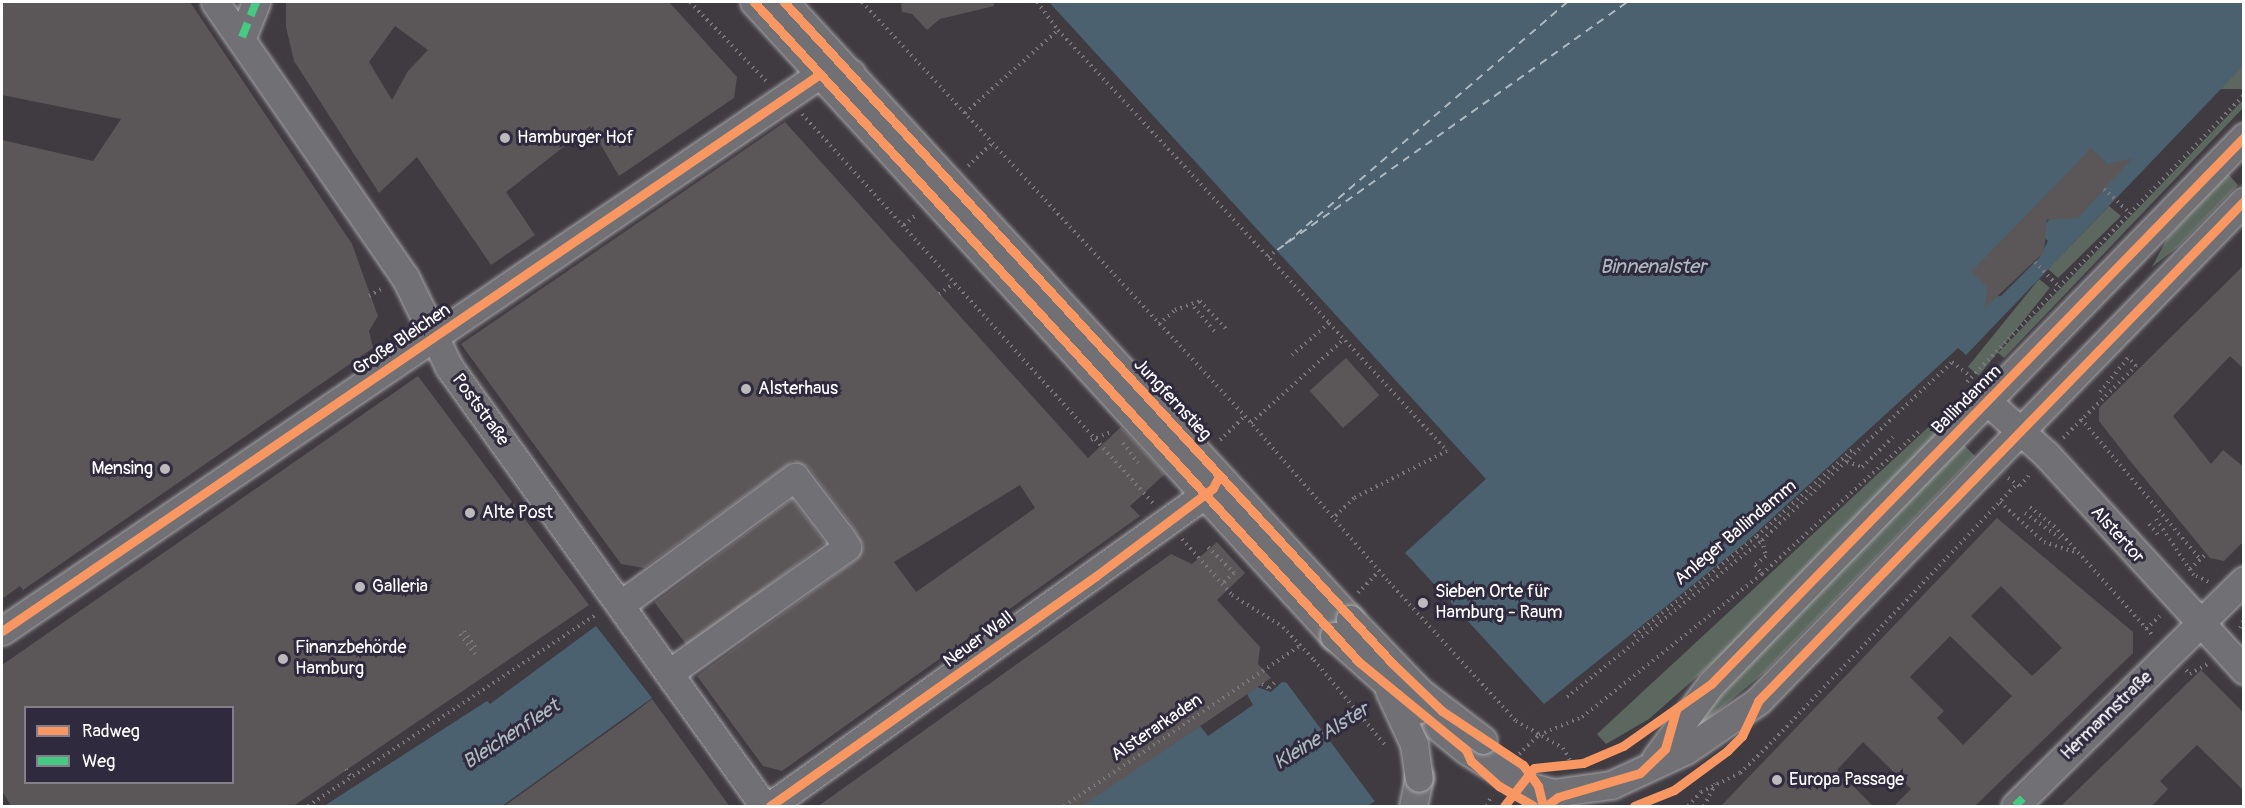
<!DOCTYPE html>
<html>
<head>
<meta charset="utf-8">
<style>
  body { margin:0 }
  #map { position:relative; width:2245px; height:808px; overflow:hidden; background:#3f3b41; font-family:Pangolin,sans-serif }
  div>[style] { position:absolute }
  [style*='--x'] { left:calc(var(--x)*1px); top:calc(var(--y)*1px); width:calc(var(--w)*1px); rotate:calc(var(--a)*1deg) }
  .green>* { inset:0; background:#5b675f; transform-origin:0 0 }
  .water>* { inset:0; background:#4b616f }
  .pier>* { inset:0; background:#3f3b41 }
  .ferry>* { height:1.5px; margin-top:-0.75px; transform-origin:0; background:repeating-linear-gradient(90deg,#aebac0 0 8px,transparent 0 14px) }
  .building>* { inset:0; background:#5b5758; transform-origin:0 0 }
  .path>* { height:4px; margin-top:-2px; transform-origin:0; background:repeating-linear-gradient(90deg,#7a787c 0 1.5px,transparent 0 6px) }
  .roads { filter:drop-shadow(0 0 2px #a9a7aa) drop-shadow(0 0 2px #a9a7aa) }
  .minor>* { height:27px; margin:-13.5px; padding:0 13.5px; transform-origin:13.5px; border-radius:13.5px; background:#717074 }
  .path-bridge>* { height:4px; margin-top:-2px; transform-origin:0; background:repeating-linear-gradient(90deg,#7a787c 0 1.5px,transparent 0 6px) }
  .bridges { filter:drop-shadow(0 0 2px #a9a7aa) drop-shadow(0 0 2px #a9a7aa) }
  .minor-bridge>* { height:27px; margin:-13.5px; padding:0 13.5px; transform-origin:13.5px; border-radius:13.5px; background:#717074 }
  .quiet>* { height:8px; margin-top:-4px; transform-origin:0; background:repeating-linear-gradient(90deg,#46c982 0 15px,transparent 0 23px) }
  .cycleway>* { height:9px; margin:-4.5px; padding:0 4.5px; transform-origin:4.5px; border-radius:4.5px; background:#f99763 }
  .dots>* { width:16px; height:16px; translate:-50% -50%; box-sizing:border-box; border:3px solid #2f2a3d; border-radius:50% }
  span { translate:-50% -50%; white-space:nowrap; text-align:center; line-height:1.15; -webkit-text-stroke:6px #2f2a3d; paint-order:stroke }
  .poi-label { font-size:18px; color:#fff }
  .left { translate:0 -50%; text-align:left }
  .right { translate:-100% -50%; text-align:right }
  .street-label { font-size:18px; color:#fff }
  .water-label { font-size:20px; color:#aebac0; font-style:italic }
  .frame { position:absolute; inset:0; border:3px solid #fff; pointer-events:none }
  .legend { position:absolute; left:24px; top:706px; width:210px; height:78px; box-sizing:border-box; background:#2f2a3d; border:2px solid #827f8b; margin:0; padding:8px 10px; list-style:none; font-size:18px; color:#fff }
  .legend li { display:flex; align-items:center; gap:12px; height:30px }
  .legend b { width:30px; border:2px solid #827f8b }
</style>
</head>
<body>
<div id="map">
  <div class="green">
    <i style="left:2243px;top:66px;width:23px;height:178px;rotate:90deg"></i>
    <i style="clip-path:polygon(2243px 100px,2243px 108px,2004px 358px,1998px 353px)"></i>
    <i style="clip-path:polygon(2228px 174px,2238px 185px,2178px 247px,2152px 267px,2168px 237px)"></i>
    <i style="clip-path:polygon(2109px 206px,2121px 216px,2058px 278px,2048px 269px)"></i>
    <i style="left:2039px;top:279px;width:14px;height:113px;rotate:39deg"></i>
    <i style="clip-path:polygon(1936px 420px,1946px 429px,1725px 652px,1649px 719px,1606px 744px,1597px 734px)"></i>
    <i style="clip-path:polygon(1964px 445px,1975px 456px,1764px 673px,1697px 728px,1716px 695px)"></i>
  </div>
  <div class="water">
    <i style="clip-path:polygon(evenodd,1049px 2px,2243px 2px,2243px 66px,1966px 355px,1958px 348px,1745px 543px,1544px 704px,1367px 806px,1081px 806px,1200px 726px,1208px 736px,1253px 705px,1247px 694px,1257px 687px,1271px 692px,1282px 682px,1291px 683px,1415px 563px,1405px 553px,1486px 479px,1049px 2px,2091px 149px,2105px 162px,2027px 243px,2091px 149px,1049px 2px,2043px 237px,2048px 241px,2039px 258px,2001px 296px,1988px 297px,1989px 285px,2043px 237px)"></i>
    <i style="clip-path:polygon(596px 626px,652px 698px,502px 806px,324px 806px,487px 701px,490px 704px)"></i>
  </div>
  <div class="pier">
    <i style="clip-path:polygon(1411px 559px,1544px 704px,1376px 803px,1286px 682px)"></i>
  </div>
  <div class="ferry">
    <i style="--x:1285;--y:244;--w:372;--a:-40.6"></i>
    <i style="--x:1277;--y:250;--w:429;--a:-35.3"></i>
  </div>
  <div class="building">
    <i style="clip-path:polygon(2px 2px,190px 2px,352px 244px,378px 316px,369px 331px,373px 348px,23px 590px,20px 586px,2px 599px,2px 140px,93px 161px,121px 119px,2px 95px)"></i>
    <i style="clip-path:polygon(evenodd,286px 2px,669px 2px,737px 77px,734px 98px,619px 176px,590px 126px,506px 192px,535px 235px,491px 265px,417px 157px,379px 193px,294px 61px,286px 27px,286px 2px,395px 26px,428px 50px,408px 71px,392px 100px,369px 62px,395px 26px)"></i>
    <i style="clip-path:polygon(901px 2px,994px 2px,994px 6px,940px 19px,927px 30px,912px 14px,902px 12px)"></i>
    <i style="clip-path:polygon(evenodd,785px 122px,1088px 458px,1121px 427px,1165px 474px,1130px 506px,1140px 516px,782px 771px,763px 766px,697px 676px,857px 559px,863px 546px,853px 527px,808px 467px,793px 461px,644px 568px,621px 564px,461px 344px,785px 122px,1020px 485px,1035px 508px,916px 592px,894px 562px,1020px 485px)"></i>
    <i style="clip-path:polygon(2091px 148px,2107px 164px,2133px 158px,2078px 218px,2047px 220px,2044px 252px,1985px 308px,1987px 287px,1971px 272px)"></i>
    <i style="clip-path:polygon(2244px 265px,2244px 369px,2230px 356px,2173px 416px,2211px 464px,2223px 450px,2244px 467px,2244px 541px,2224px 561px,2210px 558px,2131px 462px,2099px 421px,2099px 408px)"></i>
    <i style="left:1346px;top:358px;width:50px;height:49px;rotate:48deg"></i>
    <i style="clip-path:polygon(evenodd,418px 376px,589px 605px,292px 807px,12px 807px,2px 791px,2px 665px,418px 376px,26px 708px,232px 708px,232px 783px,26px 783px,26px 708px)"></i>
    <i style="left:792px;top:499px;width:55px;height:172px;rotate:53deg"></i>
    <i style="clip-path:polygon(evenodd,1997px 518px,2133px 632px,2133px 653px,1974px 807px,1893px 807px,1911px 789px,1863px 742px,1837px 770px,1874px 807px,1720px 807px,1997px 518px,2001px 586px,2062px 648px,2032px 676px,1971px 616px,2001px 586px,1997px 518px,1950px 636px,2012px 696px,1963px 745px,1937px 718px,1944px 711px,1910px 677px,1950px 636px)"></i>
    <i style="clip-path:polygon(1217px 542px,1245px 573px,1217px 600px,1260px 647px,1258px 664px,1271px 678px,1081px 807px,817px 807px,1171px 554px,1192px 564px)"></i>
    <i style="clip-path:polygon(2201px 670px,2244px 713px,2244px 791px,2197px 745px,2160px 781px,2168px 789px,2151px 807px,2060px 807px)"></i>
    <i style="clip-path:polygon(652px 699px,730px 807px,503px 807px,634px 713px)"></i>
  </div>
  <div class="path">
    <i style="--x:690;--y:2;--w:110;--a:46.1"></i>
    <i style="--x:862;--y:2;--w:564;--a:47.23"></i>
    <i style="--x:1245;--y:416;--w:220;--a:49.1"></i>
    <i style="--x:1037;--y:2;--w:35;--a:53"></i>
    <i style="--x:965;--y:113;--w:125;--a:-41.7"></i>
    <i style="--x:1058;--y:30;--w:399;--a:47.2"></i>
    <i style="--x:1329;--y:323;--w:49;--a:139.1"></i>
    <i style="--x:802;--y:114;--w:524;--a:47.94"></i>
    <i style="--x:968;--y:166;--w:34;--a:-43"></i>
    <i style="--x:2104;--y:189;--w:35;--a:43"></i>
    <i style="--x:904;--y:225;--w:17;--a:-40"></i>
    <i style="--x:1268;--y:257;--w:11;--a:-38"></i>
    <i style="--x:2035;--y:262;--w:33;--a:46"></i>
    <i style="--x:939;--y:294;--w:17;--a:-36"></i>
    <i style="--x:369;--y:296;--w:16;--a:-30"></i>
    <i style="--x:1194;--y:307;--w:35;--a:50"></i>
    <i style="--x:1329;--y:323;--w:174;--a:47.3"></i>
    <i style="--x:1447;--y:451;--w:104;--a:153.2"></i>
    <i style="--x:1354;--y:498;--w:29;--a:136"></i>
    <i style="--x:1159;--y:324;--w:21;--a:-41"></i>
    <i style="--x:1175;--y:310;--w:27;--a:-20"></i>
    <i style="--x:1200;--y:301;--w:40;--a:47"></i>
    <i style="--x:1967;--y:382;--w:399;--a:-46"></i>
    <i style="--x:2100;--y:392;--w:44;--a:-50.5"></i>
    <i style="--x:2081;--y:419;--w:184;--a:49.6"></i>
    <i style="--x:1251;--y:423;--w:125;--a:-42.1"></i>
    <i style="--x:2063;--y:438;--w:103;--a:-44.6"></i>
    <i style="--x:2136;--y:366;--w:12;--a:-132"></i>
    <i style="--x:1091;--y:440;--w:22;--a:-22"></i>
    <i style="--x:1220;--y:440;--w:35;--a:-44"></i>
    <i style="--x:1123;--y:443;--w:25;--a:53"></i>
    <i style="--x:1847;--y:462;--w:16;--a:18"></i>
    <i style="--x:1862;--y:467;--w:43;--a:-44.1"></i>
    <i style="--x:2008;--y:478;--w:14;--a:34"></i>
    <i style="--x:2020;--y:486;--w:16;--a:-50"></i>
    <i style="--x:2000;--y:502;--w:59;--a:42.3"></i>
    <i style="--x:2044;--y:542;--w:32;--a:18"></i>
    <i style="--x:2030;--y:507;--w:36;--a:39"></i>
    <i style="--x:2058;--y:530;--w:142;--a:48.1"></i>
    <i style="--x:2025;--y:513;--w:43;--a:35.5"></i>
    <i style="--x:2156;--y:519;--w:70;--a:56.1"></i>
    <i style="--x:2149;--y:524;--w:17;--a:50"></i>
    <i style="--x:1757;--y:536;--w:6;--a:39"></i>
    <i style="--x:1762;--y:540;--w:260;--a:-43.1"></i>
    <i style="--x:1952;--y:362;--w:24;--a:38"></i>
    <i style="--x:1182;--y:539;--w:75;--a:48.2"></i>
    <i style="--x:1232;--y:595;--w:60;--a:32.1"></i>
    <i style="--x:1283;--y:627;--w:45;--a:46.8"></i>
    <i style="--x:1208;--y:547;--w:37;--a:45"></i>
    <i style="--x:1234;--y:573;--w:16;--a:137"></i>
    <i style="--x:2190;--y:569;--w:23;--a:-43"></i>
    <i style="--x:2196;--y:576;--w:14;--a:25"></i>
    <i style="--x:1358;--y:593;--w:30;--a:-46"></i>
    <i style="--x:2240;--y:628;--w:9;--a:-63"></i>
    <i style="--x:2146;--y:629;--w:19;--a:-43"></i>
    <i style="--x:464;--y:631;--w:24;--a:55"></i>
    <i style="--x:460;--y:634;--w:25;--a:53"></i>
    <i style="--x:1634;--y:636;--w:159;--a:-39.1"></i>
    <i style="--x:1757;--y:536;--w:130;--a:-42.2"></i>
    <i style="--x:2186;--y:670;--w:6;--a:45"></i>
    <i style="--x:2190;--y:674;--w:20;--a:-30"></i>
    <i style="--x:1262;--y:684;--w:8;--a:30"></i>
    <i style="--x:1269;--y:688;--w:11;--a:-45"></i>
    <i style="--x:1567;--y:697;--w:250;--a:-38.8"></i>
    <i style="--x:1762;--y:540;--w:16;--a:76"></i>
    <i style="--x:1766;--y:556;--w:14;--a:141"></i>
    <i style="--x:1755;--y:565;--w:11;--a:52"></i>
    <i style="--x:1516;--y:721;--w:54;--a:29.9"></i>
    <i style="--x:1563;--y:748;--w:20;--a:60"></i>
    <i style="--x:1519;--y:754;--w:28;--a:-44"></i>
    <i style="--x:1539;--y:735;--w:47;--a:-22.7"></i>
    <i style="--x:1582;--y:717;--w:230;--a:-38.5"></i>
    <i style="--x:1762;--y:574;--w:214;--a:-42.3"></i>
    <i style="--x:346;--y:769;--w:9;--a:58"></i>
    <i style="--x:308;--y:806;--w:346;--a:-33.6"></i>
    <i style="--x:1064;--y:806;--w:287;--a:-34.2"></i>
    <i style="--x:1487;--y:806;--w:12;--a:-66"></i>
    <i style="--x:1688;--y:806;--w:19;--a:-47"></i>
    <i style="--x:1701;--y:792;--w:43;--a:-26"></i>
    <i style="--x:1740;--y:773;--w:42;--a:-44"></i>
    <i style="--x:1770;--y:744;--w:356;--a:-46.5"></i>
    <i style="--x:1704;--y:806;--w:25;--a:-63"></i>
  </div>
  <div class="roads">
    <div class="minor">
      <i style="--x:215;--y:2;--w:334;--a:55.4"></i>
      <i style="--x:405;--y:277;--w:100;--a:63.9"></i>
      <i style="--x:449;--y:367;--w:540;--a:54.34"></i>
      <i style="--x:754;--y:2;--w:859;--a:47.55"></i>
      <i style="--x:784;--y:2;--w:837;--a:47.47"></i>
      <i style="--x:242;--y:37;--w:38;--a:-68"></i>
      <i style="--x:1988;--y:402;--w:79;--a:41.9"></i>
      <i style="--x:2047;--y:455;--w:292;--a:47.5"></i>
      <i style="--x:620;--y:605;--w:217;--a:-36.2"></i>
      <i style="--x:795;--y:477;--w:74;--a:52.7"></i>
      <i style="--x:840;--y:536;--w:13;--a:58"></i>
      <i style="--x:847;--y:547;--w:218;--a:144.7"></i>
      <i style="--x:2;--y:631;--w:990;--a:-34.25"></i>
      <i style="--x:820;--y:74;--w:31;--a:-2"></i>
      <i style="--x:1417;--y:710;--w:63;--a:39.2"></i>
      <i style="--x:1466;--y:750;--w:64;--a:32.2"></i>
      <i style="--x:1520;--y:784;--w:34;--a:15"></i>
      <i style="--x:1553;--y:793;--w:59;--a:-7.9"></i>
      <i style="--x:1611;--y:785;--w:83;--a:-25"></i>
      <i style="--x:1686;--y:750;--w:87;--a:-34.2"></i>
      <i style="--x:1758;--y:701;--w:697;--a:-45.81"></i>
      <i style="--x:1656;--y:758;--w:92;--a:-53.4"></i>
      <i style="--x:1711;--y:684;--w:764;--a:-45.74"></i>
      <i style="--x:770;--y:806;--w:534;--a:-35.62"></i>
      <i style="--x:1413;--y:806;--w:29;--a:-78"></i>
      <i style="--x:2015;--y:806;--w:322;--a:-44.6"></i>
    </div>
  </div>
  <div class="path-bridge">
    <i style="--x:1389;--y:582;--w:188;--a:47.6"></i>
    <i style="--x:1314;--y:660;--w:111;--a:50.1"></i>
  </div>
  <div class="bridges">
    <div class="minor-bridge">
      <i style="--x:1350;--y:619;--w:101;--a:46.2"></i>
      <i style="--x:1420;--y:692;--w:79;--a:37.3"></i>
      <i style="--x:1334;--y:636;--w:111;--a:41.7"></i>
      <i style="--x:1389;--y:690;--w:60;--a:65.2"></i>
      <i style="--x:1414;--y:744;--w:34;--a:82"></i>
    </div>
  </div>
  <div class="quiet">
    <i style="--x:242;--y:37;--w:38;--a:-68"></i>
    <i style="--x:2015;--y:806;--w:11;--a:-45"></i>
  </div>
  <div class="cycleway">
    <i style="--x:754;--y:2;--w:895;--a:47.49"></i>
    <i style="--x:1359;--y:662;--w:139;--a:39.4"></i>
    <i style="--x:784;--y:2;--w:898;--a:47.39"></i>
    <i style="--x:1392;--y:663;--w:69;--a:43.8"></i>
    <i style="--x:1442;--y:711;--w:97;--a:33.7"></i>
    <i style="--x:1523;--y:765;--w:26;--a:54"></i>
    <i style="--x:1538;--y:786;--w:21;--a:76"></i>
    <i style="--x:2;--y:631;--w:990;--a:-34.25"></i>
    <i style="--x:1466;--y:750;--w:12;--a:66"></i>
    <i style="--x:1471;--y:761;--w:38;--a:42"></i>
    <i style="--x:1499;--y:786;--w:39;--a:30"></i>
    <i style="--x:770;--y:806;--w:399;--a:-35.2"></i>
    <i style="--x:1096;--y:576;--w:146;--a:-36.9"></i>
    <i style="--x:1213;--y:488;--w:13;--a:-63"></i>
    <i style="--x:1504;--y:806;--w:48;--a:-51.7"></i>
    <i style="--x:1534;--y:768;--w:49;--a:-5.8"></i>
    <i style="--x:1583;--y:763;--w:43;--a:-23"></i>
    <i style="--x:1623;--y:746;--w:108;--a:-35.2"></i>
    <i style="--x:1711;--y:684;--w:764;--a:-45.74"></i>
    <i style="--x:1546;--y:806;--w:15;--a:-37"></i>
    <i style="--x:1558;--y:797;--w:85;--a:-16.3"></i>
    <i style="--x:1640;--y:773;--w:35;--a:-44"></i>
    <i style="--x:1665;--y:749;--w:41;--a:-74.2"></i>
    <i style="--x:1634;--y:806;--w:43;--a:-21.8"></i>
    <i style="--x:1674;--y:790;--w:66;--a:-36.3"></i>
    <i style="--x:1727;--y:751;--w:21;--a:-45"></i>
    <i style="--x:1742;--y:736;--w:38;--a:-65"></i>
    <i style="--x:1758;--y:701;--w:697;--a:-45.81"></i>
  </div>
  <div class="dots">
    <i style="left:505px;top:138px;background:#bcbabc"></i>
    <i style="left:746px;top:389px;background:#bcbabc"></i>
    <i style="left:165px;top:469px;background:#bcbabc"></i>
    <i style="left:470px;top:513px;background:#bcbabc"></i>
    <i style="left:360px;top:587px;background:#bcbabc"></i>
    <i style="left:1423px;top:603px;background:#bcbabc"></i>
    <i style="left:283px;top:659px;background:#bcbabc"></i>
    <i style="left:1777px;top:780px;background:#bcbabc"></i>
  </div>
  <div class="poi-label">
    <span class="left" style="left:517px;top:138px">Hamburger Hof</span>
    <span class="left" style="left:758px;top:389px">Alsterhaus</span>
    <span class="right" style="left:153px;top:469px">Mensing</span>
    <span class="left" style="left:482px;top:513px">Alte Post</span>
    <span class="left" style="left:372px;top:587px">Galleria</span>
    <span class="left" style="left:1435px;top:603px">Sieben Orte für<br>Hamburg - Raum</span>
    <span class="left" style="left:295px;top:659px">Finanzbehörde<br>Hamburg</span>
    <span class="left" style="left:1789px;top:780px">Europa Passage</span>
  </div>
  <div class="street-label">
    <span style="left:402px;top:340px;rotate:-34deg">Große Bleichen</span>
    <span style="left:1172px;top:400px;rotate:47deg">Jungfernstieg</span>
    <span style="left:1967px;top:400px;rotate:-45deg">Ballindamm</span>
    <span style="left:480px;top:410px;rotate:54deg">Poststraße</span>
    <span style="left:1736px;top:533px;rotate:-40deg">Anleger Ballindamm</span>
    <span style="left:2117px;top:535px;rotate:48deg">Alstertor</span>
    <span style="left:979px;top:640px;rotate:-36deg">Neuer Wall</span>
    <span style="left:2107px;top:716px;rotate:-44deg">Hermannstraße</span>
    <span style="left:1157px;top:728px;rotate:-34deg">Alsterarkaden</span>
  </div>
  <div class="water-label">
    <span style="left:1653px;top:266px">Binnenalster</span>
    <span style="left:511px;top:734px;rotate:-33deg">Bleichenfleet</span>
    <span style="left:1321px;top:736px;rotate:-32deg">Kleine Alster</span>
  </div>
  <div class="frame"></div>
  <ul class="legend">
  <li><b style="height:8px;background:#f99763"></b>Radweg</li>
  <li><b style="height:8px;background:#46c982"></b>Weg</li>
  </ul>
</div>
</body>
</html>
